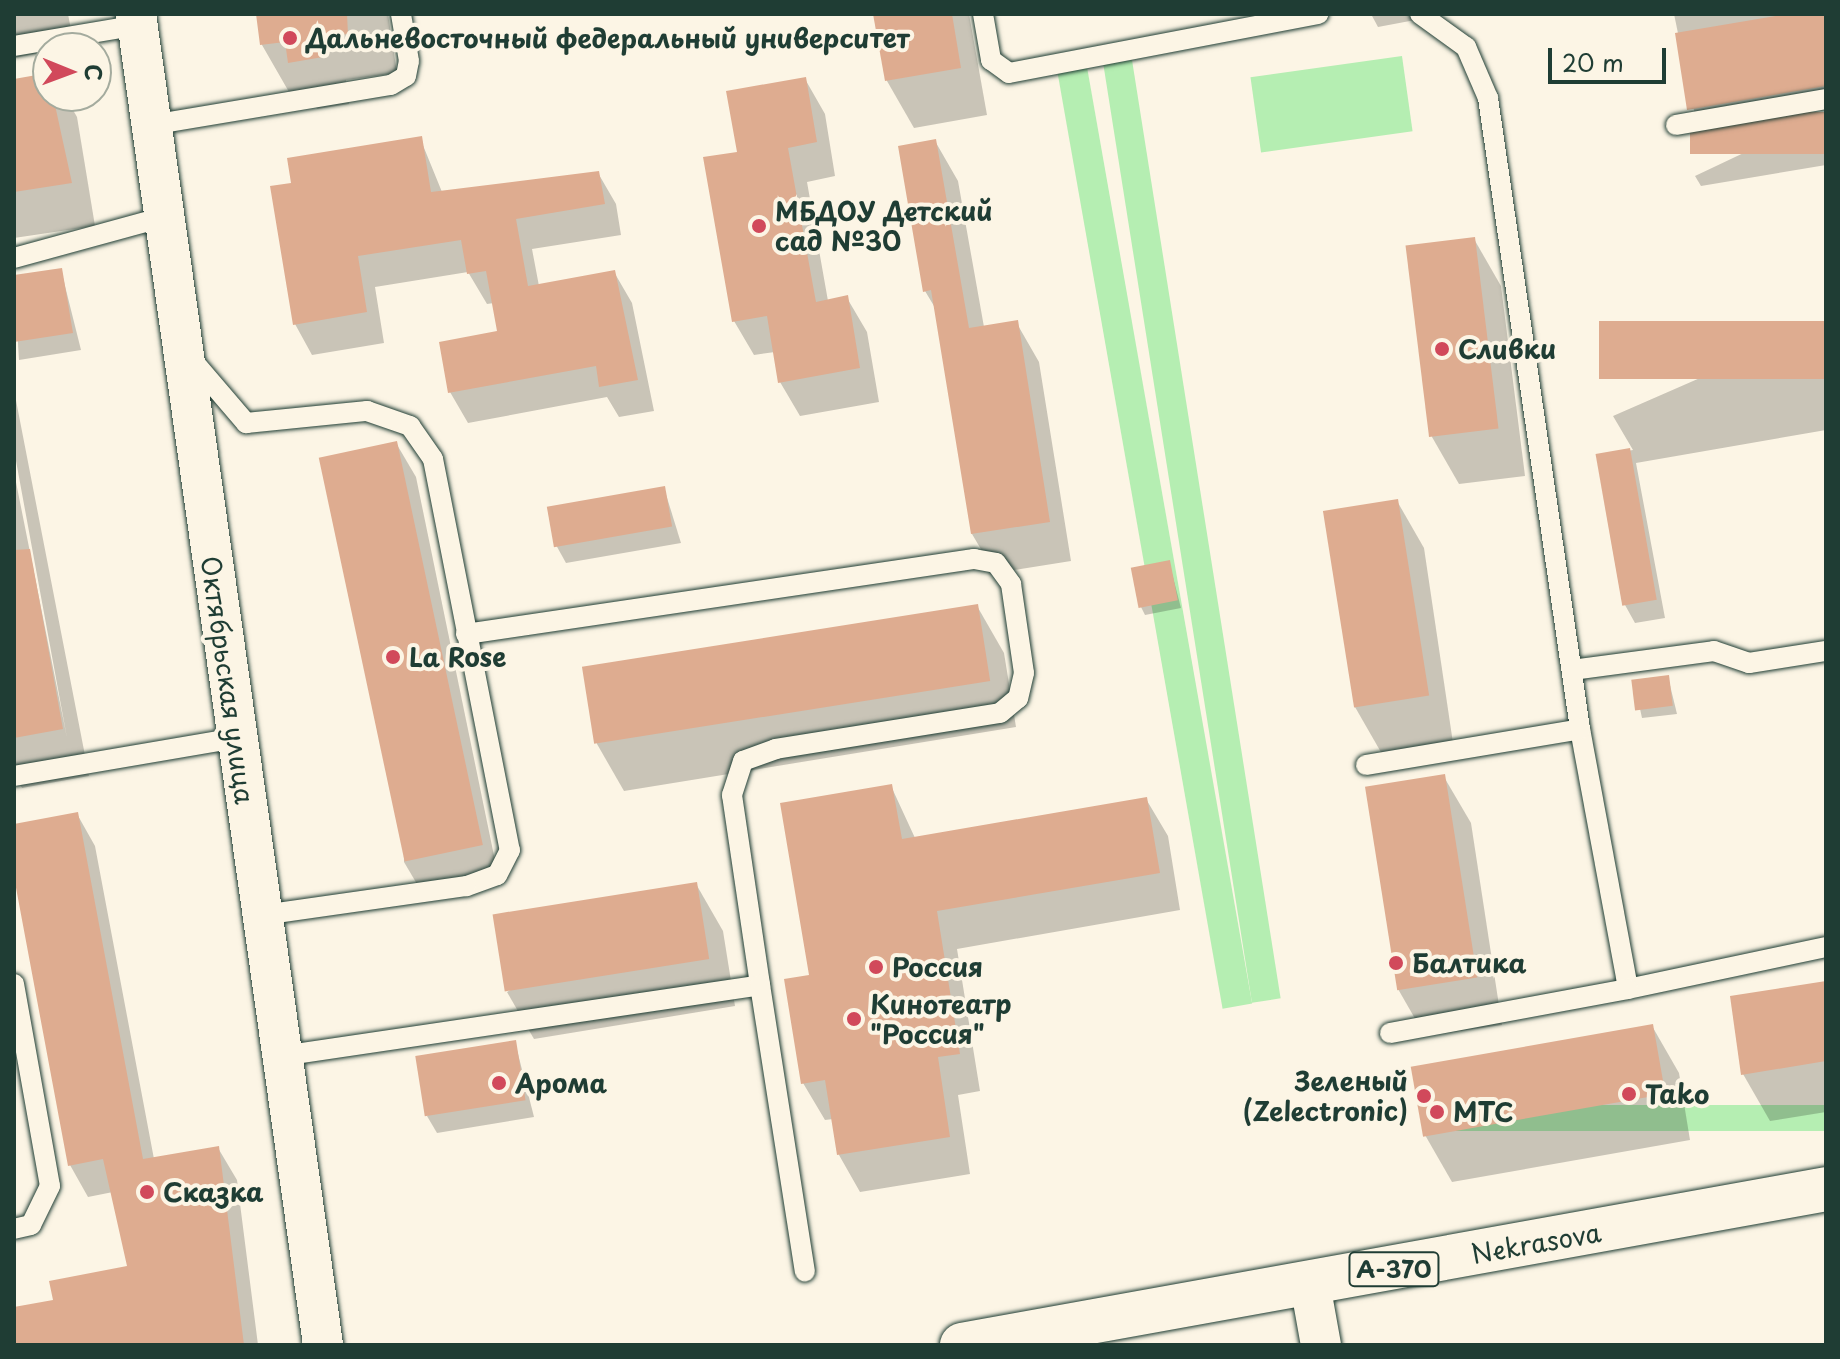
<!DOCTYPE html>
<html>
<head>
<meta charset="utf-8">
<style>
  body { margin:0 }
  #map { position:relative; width:1840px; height:1359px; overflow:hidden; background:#fcf5e5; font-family:"Playpen Sans",sans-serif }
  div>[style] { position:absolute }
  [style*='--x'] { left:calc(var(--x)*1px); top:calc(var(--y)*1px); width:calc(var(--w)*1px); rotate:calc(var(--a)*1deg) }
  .green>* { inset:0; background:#b5eeb2; transform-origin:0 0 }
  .shadow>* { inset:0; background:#0003 }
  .building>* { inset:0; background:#deac90; transform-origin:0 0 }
  .roads { filter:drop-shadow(0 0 2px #1f3d34) drop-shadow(0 0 2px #1f3d34) }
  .service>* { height:20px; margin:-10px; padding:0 10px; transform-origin:10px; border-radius:10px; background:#fcf5e5 }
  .minor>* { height:40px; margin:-20px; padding:0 20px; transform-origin:20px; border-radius:20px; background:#fcf5e5 }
  .primary>* { height:44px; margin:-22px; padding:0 22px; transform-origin:22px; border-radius:22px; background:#fcf5e5 }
  .dots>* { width:22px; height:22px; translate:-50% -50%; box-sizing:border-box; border:4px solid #fcf5e5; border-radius:50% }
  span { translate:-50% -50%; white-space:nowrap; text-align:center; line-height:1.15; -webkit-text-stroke:8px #fcf5e5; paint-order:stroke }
  .shield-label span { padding:2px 6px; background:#fcf5e5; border:2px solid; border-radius:6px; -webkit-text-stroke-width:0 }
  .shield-label { font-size:24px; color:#1f3d34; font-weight:700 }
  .poi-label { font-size:26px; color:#1f3d34; font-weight:700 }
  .left { translate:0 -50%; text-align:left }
  .right { translate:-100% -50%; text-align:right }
  .street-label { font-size:26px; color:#1f3d34 }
  .frame { position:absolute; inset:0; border:16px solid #1f3d34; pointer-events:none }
  .north { position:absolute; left:32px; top:32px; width:80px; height:80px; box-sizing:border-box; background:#fcf5e5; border:2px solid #a4ab9e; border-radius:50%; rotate:91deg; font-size:22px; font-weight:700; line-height:32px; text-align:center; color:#1f3d34 }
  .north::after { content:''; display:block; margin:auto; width:28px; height:36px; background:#d1495b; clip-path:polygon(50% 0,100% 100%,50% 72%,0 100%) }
  .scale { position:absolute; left:1548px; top:48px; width:118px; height:36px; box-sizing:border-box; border:4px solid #1f3d34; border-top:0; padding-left:10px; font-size:24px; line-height:28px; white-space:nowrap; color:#1f3d34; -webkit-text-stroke:6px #fcf5e5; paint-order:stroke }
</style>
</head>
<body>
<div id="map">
  <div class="green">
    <i style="left:1402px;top:56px;width:76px;height:153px;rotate:82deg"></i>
    <i style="left:1132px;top:60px;width:950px;height:29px;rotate:81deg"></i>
    <i style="left:1087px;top:67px;width:951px;height:30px;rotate:80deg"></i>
    <i style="left:1826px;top:1105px;width:26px;height:403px;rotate:90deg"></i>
  </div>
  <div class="shadow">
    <i style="clip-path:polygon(14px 14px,68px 14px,74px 46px,14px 58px)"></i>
    <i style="clip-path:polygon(258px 14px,388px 14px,397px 73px,346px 80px,349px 104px,317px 109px,306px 89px,289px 92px,262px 45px)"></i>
    <i style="clip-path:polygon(875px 14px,969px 14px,987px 115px,914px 128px,887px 81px)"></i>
    <i style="clip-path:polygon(1371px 14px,1447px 14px,1378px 27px)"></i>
    <i style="clip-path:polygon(1674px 14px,1826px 14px,1826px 97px,1696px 120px)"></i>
    <i style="clip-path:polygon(805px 79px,825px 114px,835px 176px,807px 182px,828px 301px,847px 298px,867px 332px,879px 402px,800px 416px,780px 382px,775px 352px,754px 355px,734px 321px,739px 153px)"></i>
    <i style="clip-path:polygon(14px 81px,65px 96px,77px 117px,95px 226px,14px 238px)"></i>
    <i style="clip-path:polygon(1826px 114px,1826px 165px,1701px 186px,1695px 176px)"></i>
    <i style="clip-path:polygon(420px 138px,442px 192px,598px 173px,616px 204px,621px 235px,532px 249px,539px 286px,614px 272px,632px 303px,654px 411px,619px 417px,607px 397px,468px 423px,450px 392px,500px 333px,494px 303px,487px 304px,468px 272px,375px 287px,384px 343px,312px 355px,295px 324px,294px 185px)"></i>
    <i style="clip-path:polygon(935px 141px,958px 181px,984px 327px,1016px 322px,1039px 362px,1071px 561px,995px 573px,972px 534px,937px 311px,925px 291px)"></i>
    <i style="clip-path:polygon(1474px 239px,1501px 286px,1525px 476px,1459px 484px,1432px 437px)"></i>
    <i style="clip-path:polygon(61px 270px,81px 350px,19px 360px,14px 277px)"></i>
    <i style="clip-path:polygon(1826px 323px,1826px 430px,1636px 463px,1665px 618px,1635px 623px,1625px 605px,1598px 456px,1633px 450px,1613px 416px)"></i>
    <i style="clip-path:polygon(14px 390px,89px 776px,22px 788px,14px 773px,14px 472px,67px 738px,14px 450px)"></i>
    <i style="clip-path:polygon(396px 443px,416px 477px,499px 880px,424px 896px,404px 862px)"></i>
    <i style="clip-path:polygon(664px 488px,681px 543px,566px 563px,556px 545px)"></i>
    <i style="clip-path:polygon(1397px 501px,1424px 548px,1453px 743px,1382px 754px,1355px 707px,1325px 512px)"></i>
    <i style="clip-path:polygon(1169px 562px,1181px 608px,1145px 615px,1141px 607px)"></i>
    <i style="clip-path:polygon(977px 606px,1004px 653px,1016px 727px,624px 791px,597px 744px,585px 669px)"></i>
    <i style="clip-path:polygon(1668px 677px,1677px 714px,1642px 718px,1634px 681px)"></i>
    <i style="clip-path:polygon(1444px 777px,1471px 823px,1502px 1025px,1425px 1036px,1398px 989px)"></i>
    <i style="clip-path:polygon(891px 786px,915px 838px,1146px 799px,1168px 836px,1180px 910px,957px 949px,980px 1091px,958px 1095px,970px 1174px,860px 1192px,839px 1155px,833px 1119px,825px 1120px,803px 1083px,811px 977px)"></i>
    <i style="clip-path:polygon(77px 814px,95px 846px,154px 1159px,218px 1148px,237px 1180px,258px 1345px,14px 1345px,14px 1309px,55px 1301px,129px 1268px,113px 1192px,88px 1197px,70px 1165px,14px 866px,14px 826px)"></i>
    <i style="clip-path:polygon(696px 884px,723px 931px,735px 1006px,534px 1039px,507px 992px)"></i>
    <i style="clip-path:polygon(1826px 983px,1826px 1112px,1770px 1121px,1743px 1074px)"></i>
    <i style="clip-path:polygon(1652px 1026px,1679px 1073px,1690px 1140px,1452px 1182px,1425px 1135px)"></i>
    <i style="clip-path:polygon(515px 1042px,534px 1117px,437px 1133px,427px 1116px)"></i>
  </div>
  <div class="building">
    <i style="clip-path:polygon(256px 14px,347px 14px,348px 34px,320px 37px,323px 57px,288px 63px,285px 42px,260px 45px)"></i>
    <i style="clip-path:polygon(873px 14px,952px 14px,961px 68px,885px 81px)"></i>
    <i style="clip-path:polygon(1788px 14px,1826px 14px,1826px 86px,1687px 110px,1675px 33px)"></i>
    <i style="clip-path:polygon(48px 73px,72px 183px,14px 192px,14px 79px)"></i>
    <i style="clip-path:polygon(806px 77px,817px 142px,788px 148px,816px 302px,848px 295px,860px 368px,778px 383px,767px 316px,732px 322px,703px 157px,737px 152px,726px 91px)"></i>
    <i style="left:1826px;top:112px;width:42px;height:136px;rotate:90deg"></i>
    <i style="clip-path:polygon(422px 136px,431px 192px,599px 171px,605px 204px,516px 219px,528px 286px,615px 270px,638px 380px,599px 387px,596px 366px,448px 393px,439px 342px,497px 331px,486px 271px,467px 274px,461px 240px,358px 256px,367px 312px,293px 325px,270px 186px,291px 183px,287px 158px)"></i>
    <i style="clip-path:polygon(936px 139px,969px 328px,1018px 320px,1050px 522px,971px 534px,931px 290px,923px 292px,898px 146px)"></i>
    <i style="left:1475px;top:237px;width:193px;height:70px;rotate:83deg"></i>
    <i style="clip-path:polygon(62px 268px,73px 333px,14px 342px,14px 275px)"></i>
    <i style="left:1826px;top:321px;width:58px;height:227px;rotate:90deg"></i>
    <i style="left:397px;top:441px;width:413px;height:80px;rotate:78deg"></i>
    <i style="left:1630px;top:448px;width:154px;height:35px;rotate:80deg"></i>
    <i style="left:665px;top:486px;width:41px;height:120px;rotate:80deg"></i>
    <i style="left:1398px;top:499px;width:199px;height:76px;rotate:81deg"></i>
    <i style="clip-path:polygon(30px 549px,63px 729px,14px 738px,14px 550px)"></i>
    <i style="left:1170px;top:560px;width:41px;height:40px;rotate:79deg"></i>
    <i style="left:978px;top:604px;width:78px;height:401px;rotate:81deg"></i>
    <i style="left:1669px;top:675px;width:31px;height:38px;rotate:83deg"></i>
    <i style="left:1445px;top:774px;width:206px;height:81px;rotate:81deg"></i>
    <i style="clip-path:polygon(892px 784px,902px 839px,1147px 797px,1160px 873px,937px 911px,960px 1054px,938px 1057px,950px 1137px,837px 1155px,825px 1080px,801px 1084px,784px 979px,809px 975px,780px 803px)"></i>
    <i style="clip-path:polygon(78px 812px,143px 1159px,219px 1146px,244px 1345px,14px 1345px,14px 1307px,53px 1300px,49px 1281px,127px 1266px,103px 1159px,68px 1166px,14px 877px,14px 824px)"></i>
    <i style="left:697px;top:882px;width:78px;height:207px;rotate:81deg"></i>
    <i style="clip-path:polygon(1826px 981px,1826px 1061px,1741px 1075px,1730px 996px)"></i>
    <i style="left:1653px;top:1024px;width:71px;height:246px;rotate:80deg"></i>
    <i style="left:516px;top:1040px;width:61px;height:102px;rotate:81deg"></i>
  </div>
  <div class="roads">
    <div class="service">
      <i style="--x:983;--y:14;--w:47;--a:80.1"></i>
      <i style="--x:991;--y:60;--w:22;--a:36"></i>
      <i style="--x:1009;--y:73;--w:315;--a:-10.8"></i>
      <i style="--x:1420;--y:14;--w:57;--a:35.7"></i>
      <i style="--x:1466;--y:47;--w:56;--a:66.7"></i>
      <i style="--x:1488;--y:98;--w:638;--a:81.7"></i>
      <i style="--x:1580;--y:729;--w:264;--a:79.5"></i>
      <i style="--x:1628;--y:989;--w:202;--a:-12"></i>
      <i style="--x:14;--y:46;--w:126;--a:-9.6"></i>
      <i style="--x:151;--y:125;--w:243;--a:-9.5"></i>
      <i style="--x:391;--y:85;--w:17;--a:-31"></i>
      <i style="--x:406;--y:76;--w:15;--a:-79"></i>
      <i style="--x:409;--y:61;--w:48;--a:-99.7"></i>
      <i style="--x:1676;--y:125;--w:152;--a:-9.8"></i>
      <i style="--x:14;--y:258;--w:156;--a:-15.3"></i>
      <i style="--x:193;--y:361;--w:82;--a:49.5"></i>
      <i style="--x:246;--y:423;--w:122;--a:-5.7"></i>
      <i style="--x:367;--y:411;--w:46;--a:19.2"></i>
      <i style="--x:410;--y:426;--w:40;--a:55.1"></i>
      <i style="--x:433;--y:459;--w:399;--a:78.9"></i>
      <i style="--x:510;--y:850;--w:28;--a:117"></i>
      <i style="--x:497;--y:875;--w:33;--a:160"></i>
      <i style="--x:466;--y:886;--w:207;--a:171.9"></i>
      <i style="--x:466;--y:634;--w:514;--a:-8.4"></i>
      <i style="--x:974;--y:559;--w:22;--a:10"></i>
      <i style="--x:996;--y:563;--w:26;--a:54"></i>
      <i style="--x:1011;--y:584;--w:90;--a:81.7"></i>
      <i style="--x:1024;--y:673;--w:26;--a:103"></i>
      <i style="--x:1018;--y:698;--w:23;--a:140"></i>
      <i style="--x:1000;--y:713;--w:227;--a:170.9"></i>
      <i style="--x:776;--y:749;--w:35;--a:160"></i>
      <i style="--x:743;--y:761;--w:36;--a:108"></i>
      <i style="--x:732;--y:795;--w:192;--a:81.6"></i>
      <i style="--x:1572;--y:670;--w:143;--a:-7.6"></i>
      <i style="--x:1714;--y:651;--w:37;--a:19"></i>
      <i style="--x:1749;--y:663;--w:78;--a:-8.9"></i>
      <i style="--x:1366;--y:765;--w:217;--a:-9.5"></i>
      <i style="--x:14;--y:776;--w:225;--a:-9.7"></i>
      <i style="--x:14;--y:984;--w:205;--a:79.9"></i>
      <i style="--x:50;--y:1186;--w:43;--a:116"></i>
      <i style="--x:31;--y:1225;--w:17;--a:167"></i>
      <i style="--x:1390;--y:1033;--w:242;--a:-10.5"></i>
      <i style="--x:282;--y:1056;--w:483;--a:-8.4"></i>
      <i style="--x:760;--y:985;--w:290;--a:81.1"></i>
    </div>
    <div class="minor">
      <i style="--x:136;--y:14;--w:1344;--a:82"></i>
      <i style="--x:1310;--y:1284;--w:62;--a:79.8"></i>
    </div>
    <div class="primary">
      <i style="--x:962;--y:1345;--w:878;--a:-10.23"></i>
    </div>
  </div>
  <div class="dots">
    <i style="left:290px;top:38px;background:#d1495b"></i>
    <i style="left:759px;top:226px;background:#d1495b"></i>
    <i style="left:1442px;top:349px;background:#d1495b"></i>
    <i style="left:393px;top:657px;background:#d1495b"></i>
    <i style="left:1396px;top:963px;background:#d1495b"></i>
    <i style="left:876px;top:967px;background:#d1495b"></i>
    <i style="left:854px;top:1019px;background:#d1495b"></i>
    <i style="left:499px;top:1083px;background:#d1495b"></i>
    <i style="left:1629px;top:1094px;background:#d1495b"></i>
    <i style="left:1424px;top:1096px;background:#d1495b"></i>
    <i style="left:1437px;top:1112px;background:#d1495b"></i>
    <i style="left:147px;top:1192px;background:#d1495b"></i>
  </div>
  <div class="shield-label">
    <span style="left:1394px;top:1269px">А-370</span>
  </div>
  <div class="poi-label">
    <span class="left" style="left:306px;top:38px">Дальневосточный федеральный университет</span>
    <span class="left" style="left:775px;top:226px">МБДОУ Детский<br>сад №30</span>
    <span class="left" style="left:1458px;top:349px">Сливки</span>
    <span class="left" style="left:409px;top:657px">La Rose</span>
    <span class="left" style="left:1412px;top:963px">Балтика</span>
    <span class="left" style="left:892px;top:967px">Россия</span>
    <span class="left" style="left:870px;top:1019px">Кинотеатр<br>"Россия"</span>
    <span class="right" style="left:1408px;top:1096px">Зеленый<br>(Zelectronic)</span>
    <span class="left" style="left:515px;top:1083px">Арома</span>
    <span class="left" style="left:1645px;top:1094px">Tako</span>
    <span class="left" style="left:1453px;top:1112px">МТС</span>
    <span class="left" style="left:163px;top:1192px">Сказка</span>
  </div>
  <div class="street-label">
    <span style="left:228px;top:680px;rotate:82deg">Октябрьская улица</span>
    <span style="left:1536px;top:1243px;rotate:-10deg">Nekrasova</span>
  </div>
  <div class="frame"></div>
  <div class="north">С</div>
  <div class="scale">20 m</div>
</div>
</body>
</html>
